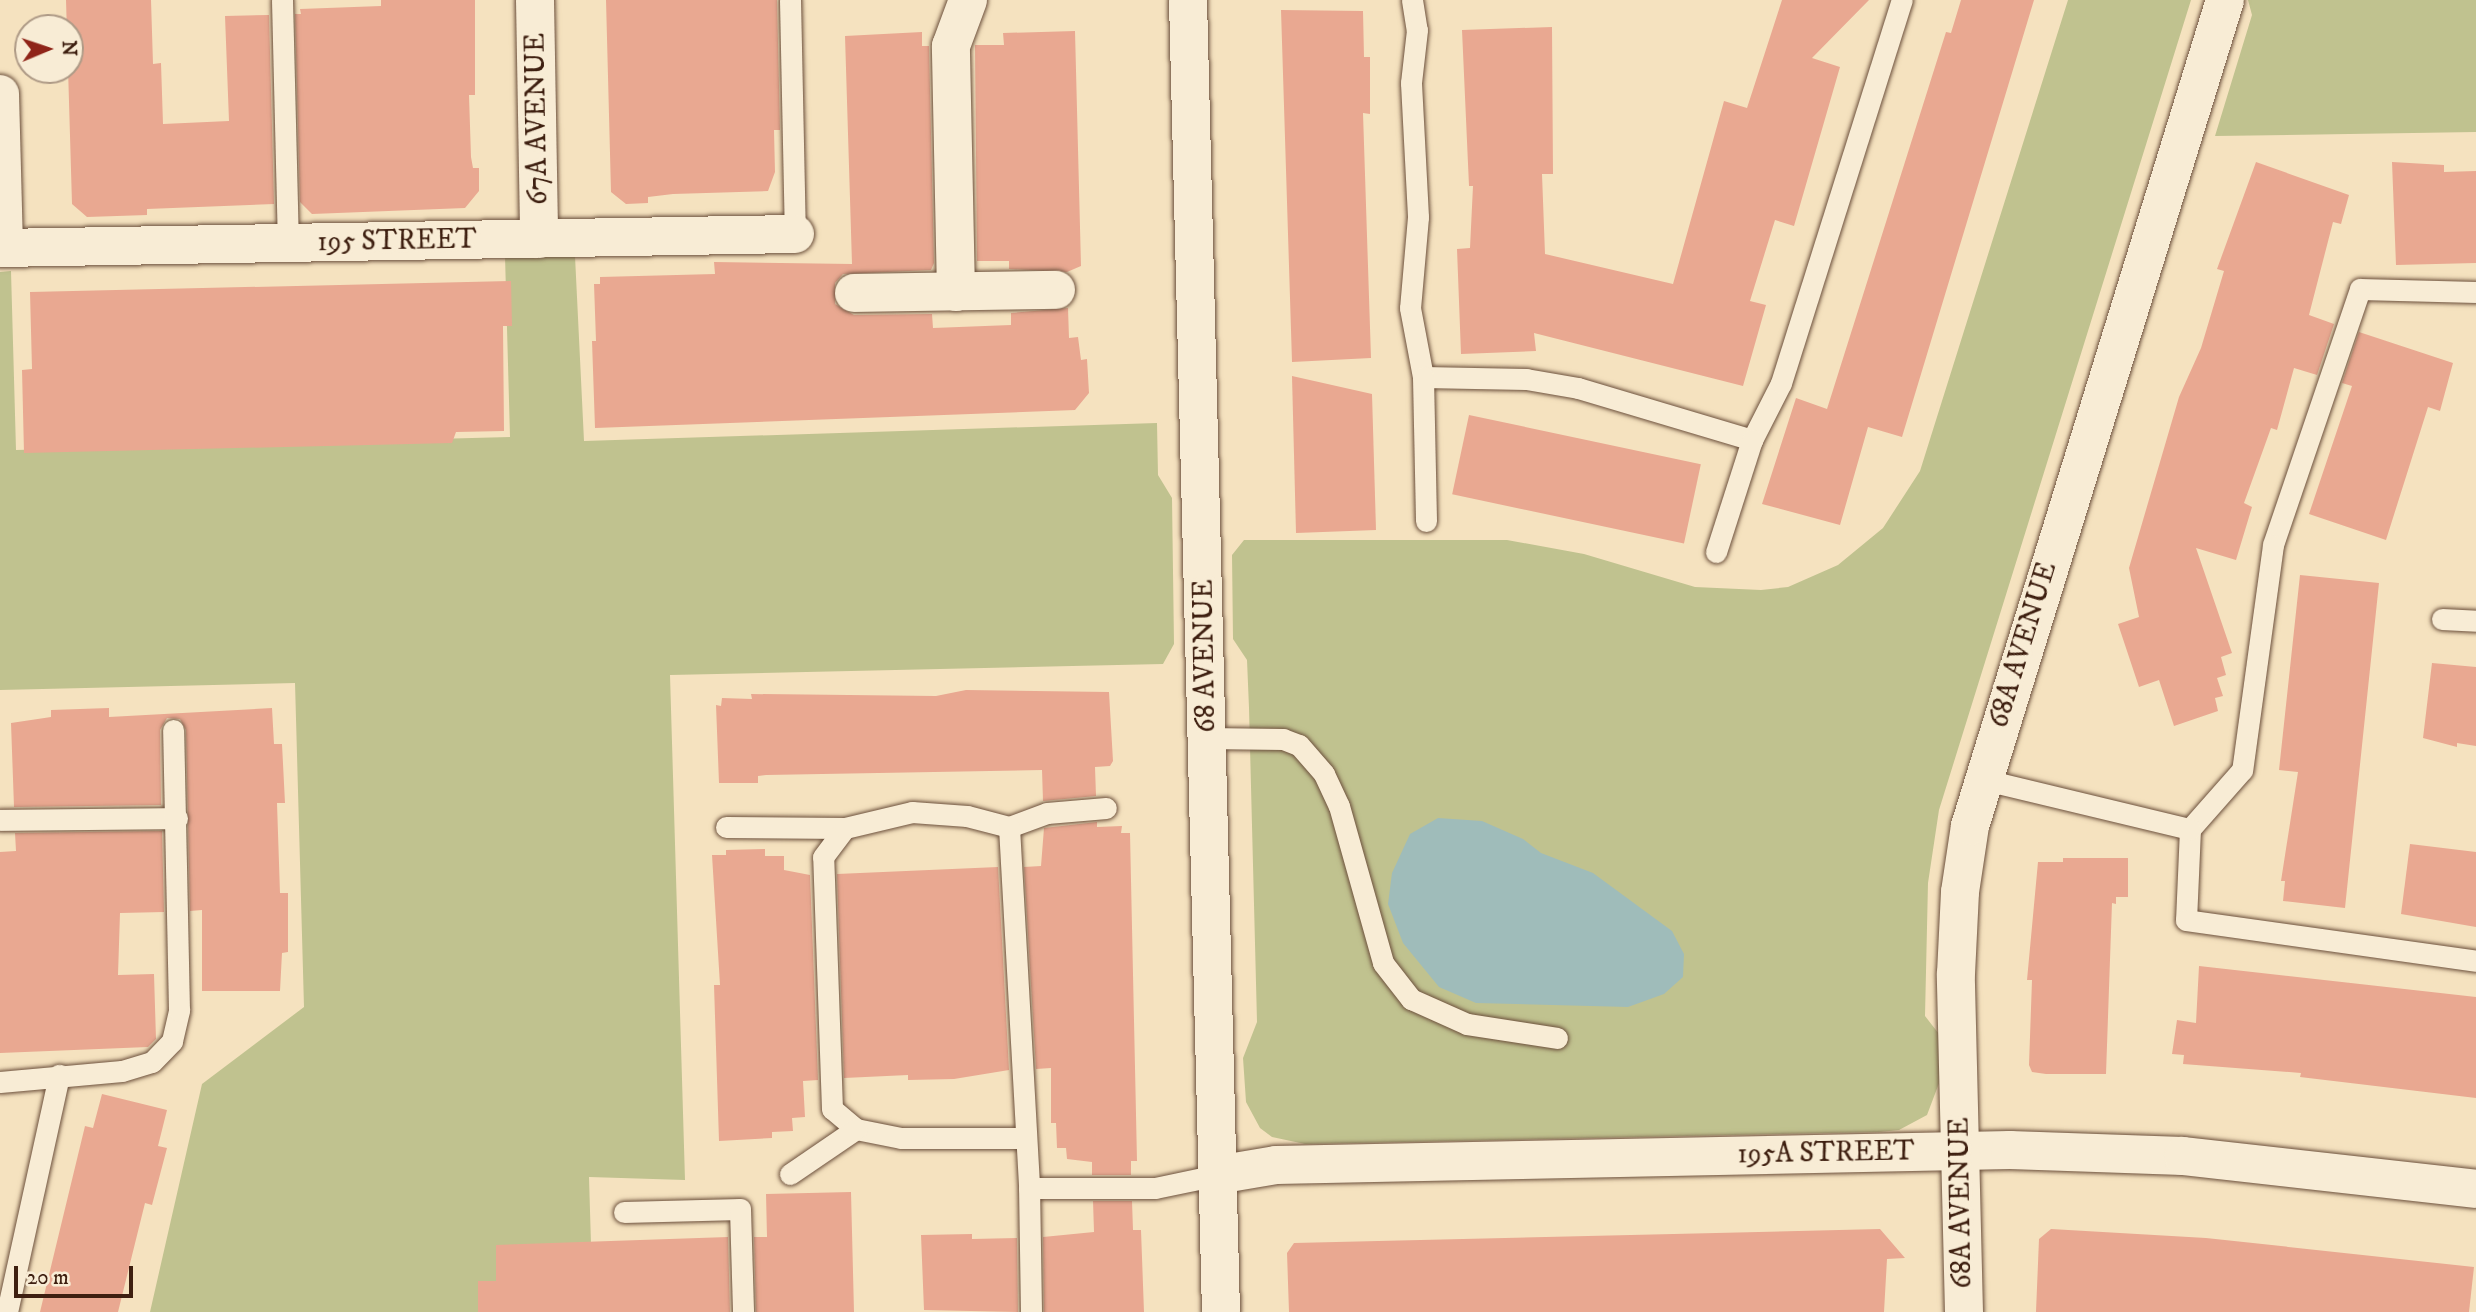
<!DOCTYPE html>
<html>
<head>
<meta charset="utf-8">
<style>
  body { margin:0 }
  #map { position:relative; width:2476px; height:1312px; overflow:hidden; background:#f5e2bf; font-family:"IM FELL DW Pica",serif }
  div>[style] { position:absolute }
  [style*='--x'] { left:calc(var(--x)*1px); top:calc(var(--y)*1px); width:calc(var(--w)*1px); rotate:calc(var(--a)*1deg) }
  .green>* { inset:0; background:#c0c28f }
  .water>* { inset:0; background:#9fbcba }
  .building>* { inset:0; background:#e9a891; transform-origin:0 0 }
  .roads { filter:drop-shadow(0 0 2px #6c503c) drop-shadow(0 0 2px #6c503c) }
  .service>* { height:21px; margin:-10.5px; padding:0 10.5px; transform-origin:10.5px; border-radius:10.5px; background:#f8ecd5 }
  .minor>* { height:38px; margin:-19px; padding:0 19px; transform-origin:19px; border-radius:19px; background:#f8ecd5 }
  .tertiary>* { height:38px; margin:-19px; padding:0 19px; transform-origin:19px; border-radius:19px; background:#f8ecd5 }
  span { translate:-50% -50%; white-space:nowrap; text-align:center; line-height:1.15; -webkit-text-stroke:7px #f8ecd5; paint-order:stroke }
  .street-label { font-size:28px; color:#3e1f10 }
  .north { position:absolute; left:14px; top:14px; width:70px; height:70px; box-sizing:border-box; background:#f8ecd5; border:2px solid #ae9a86; border-radius:50%; rotate:88deg; font-size:19px; font-weight:700; line-height:28px; text-align:center; color:#3e1f10 }
  .north::after { content:''; display:block; margin:auto; width:24px; height:32px; background:#8f2418; clip-path:polygon(50% 0,100% 100%,50% 72%,0 100%) }
  .scale { position:absolute; left:14px; top:1266px; width:119px; height:32px; box-sizing:border-box; border:4px solid #3e1f10; border-top:0; padding-left:9px; font-size:21px; line-height:24px; white-space:nowrap; color:#3e1f10; -webkit-text-stroke:5px #f8ecd5; paint-order:stroke }
</style>
</head>
<body>
<div id="map">
  <div class="green">
    <i style="clip-path:polygon(2068px 0,2191px 0,1939px 810px,1928px 883px,1925px 1016px,1939px 1034px,1941px 1078px,1927px 1115px,1899px 1130px,1879px 1132px,1305px 1144px,1272px 1137px,1260px 1128px,1246px 1102px,1243px 1058px,1257px 1022px,1249px 708px,1247px 660px,1233px 639px,1232px 555px,1244px 540px,1507px 540px,1584px 554px,1695px 587px,1761px 590px,1788px 587px,1838px 565px,1883px 528px,1920px 471px)"></i>
    <i style="clip-path:polygon(2248px 0,2476px 0,2476px 132px,2215px 136px,2252px 15px)"></i>
    <i style="clip-path:polygon(505px 256px,575px 256px,584px 441px,1157px 423px,1158px 475px,1172px 498px,1174px 644px,1163px 664px,670px 675px,685px 1180px,589px 1177px,593px 1312px,150px 1312px,202px 1084px,304px 1007px,295px 683px,0 690px,0 272px,11px 271px,16px 450px,510px 437px)"></i>
  </div>
  <div class="water">
    <i style="clip-path:polygon(1438px 818px,1482px 821px,1523px 839px,1541px 853px,1593px 873px,1672px 931px,1684px 954px,1683px 977px,1664px 994px,1628px 1007px,1476px 1003px,1439px 987px,1403px 943px,1388px 904px,1392px 873px,1410px 834px)"></i>
  </div>
  <div class="building">
    <i style="clip-path:polygon(66px 0,151px 0,153px 64px,161px 63px,163px 124px,229px 121px,225px 16px,269px 15px,274px 204px,147px 209px,147px 215px,87px 217px,72px 204px)"></i>
    <i style="clip-path:polygon(381px 0,475px 0,475px 95px,469px 95px,471px 157px,473px 168px,479px 168px,479px 191px,465px 208px,312px 214px,300px 202px,295px 14px,301px 14px,300px 9px,381px 6px)"></i>
    <i style="clip-path:polygon(606px 0,777px 0,780px 130px,774px 130px,775px 172px,768px 191px,673px 194px,648px 197px,648px 203px,626px 204px,611px 192px)"></i>
    <i style="clip-path:polygon(1782px 0,1869px 0,1812px 58px,1840px 67px,1794px 226px,1775px 220px,1750px 301px,1766px 305px,1743px 386px,1534px 333px,1536px 351px,1461px 354px,1457px 249px,1470px 248px,1473px 186px,1469px 186px,1462px 30px,1552px 27px,1553px 174px,1542px 174px,1545px 254px,1673px 284px,1724px 101px,1747px 108px)"></i>
    <i style="clip-path:polygon(1961px 0,2034px 0,1902px 437px,1868px 427px,1840px 525px,1762px 504px,1796px 398px,1827px 409px,1946px 32px,1951px 33px)"></i>
    <i style="clip-path:polygon(1281px 10px,1363px 11px,1364px 57px,1370px 57px,1370px 114px,1363px 113px,1371px 358px,1292px 362px)"></i>
    <i style="clip-path:polygon(1075px 31px,1081px 266px,1067px 272px,1009px 269px,1009px 261px,977px 261px,975px 45px,1004px 45px,1003px 33px)"></i>
    <i style="clip-path:polygon(922px 32px,922px 46px,929px 46px,934px 263px,931px 270px,843px 274px,835px 283px,835px 304px,854px 315px,932px 314px,933px 328px,1011px 325px,1011px 313px,1068px 308px,1069px 338px,1078px 337px,1081px 360px,1087px 359px,1089px 393px,1075px 410px,595px 428px,592px 341px,596px 341px,594px 284px,600px 284px,600px 277px,715px 274px,714px 262px,852px 264px,845px 36px)"></i>
    <i style="clip-path:polygon(2256px 162px,2349px 195px,2341px 224px,2333px 222px,2309px 315px,2334px 324px,2317px 375px,2294px 368px,2277px 430px,2271px 428px,2244px 503px,2252px 507px,2236px 560px,2196px 548px,2232px 653px,2221px 657px,2226px 675px,2217px 678px,2223px 696px,2215px 698px,2218px 711px,2174px 726px,2159px 680px,2139px 687px,2118px 624px,2139px 617px,2129px 568px,2179px 397px,2201px 348px,2224px 271px,2217px 269px)"></i>
    <i style="clip-path:polygon(2392px 162px,2444px 165px,2444px 172px,2476px 171px,2476px 263px,2396px 265px)"></i>
    <i style="clip-path:polygon(511px 281px,512px 326px,503px 326px,504px 431px,456px 432px,452px 443px,24px 453px,22px 370px,32px 369px,30px 292px)"></i>
    <i style="clip-path:polygon(2359px 332px,2453px 363px,2440px 411px,2428px 407px,2386px 540px,2309px 514px,2352px 386px,2342px 383px)"></i>
    <i style="clip-path:polygon(1292px 376px,1372px 394px,1376px 530px,1296px 533px)"></i>
    <i style="left:1469px;top:415px;width:237px;height:81px;rotate:12deg"></i>
    <i style="clip-path:polygon(2300px 575px,2379px 583px,2345px 908px,2283px 901px,2285px 881px,2281px 881px,2298px 772px,2279px 770px)"></i>
    <i style="clip-path:polygon(2432px 663px,2476px 667px,2476px 746px,2457px 743px,2457px 747px,2423px 738px)"></i>
    <i style="clip-path:polygon(966px 690px,1109px 692px,1113px 761px,1110px 766px,1095px 767px,1096px 796px,1043px 801px,1042px 770px,766px 775px,758px 776px,758px 783px,719px 783px,716px 705px,721px 706px,722px 698px,752px 699px,751px 694px,936px 696px)"></i>
    <i style="clip-path:polygon(109px 708px,109px 717px,272px 708px,274px 744px,282px 744px,285px 803px,277px 803px,280px 893px,288px 893px,288px 952px,282px 953px,280px 991px,202px 991px,202px 910px,190px 911px,186px 730px,180px 719px,167px 718px,160px 730px,161px 805px,14px 807px,11px 723px,51px 717px,51px 710px)"></i>
    <i style="clip-path:polygon(1097px 822px,1097px 827px,1122px 826px,1121px 833px,1130px 833px,1137px 1161px,1131px 1161px,1131px 1175px,1092px 1175px,1092px 1162px,1067px 1159px,1066px 1148px,1057px 1148px,1056px 1123px,1051px 1123px,1051px 1068px,1036px 1069px,1024px 867px,1041px 866px,1044px 828px)"></i>
    <i style="clip-path:polygon(162px 831px,164px 912px,120px 913px,118px 975px,154px 974px,156px 1039px,148px 1047px,0 1053px,0 852px,16px 851px,15px 833px)"></i>
    <i style="clip-path:polygon(2410px 844px,2476px 852px,2476px 927px,2401px 914px)"></i>
    <i style="clip-path:polygon(765px 849px,765px 856px,784px 856px,784px 870px,810px 875px,818px 1080px,803px 1081px,805px 1117px,792px 1118px,793px 1131px,772px 1132px,772px 1138px,719px 1141px,714px 985px,720px 985px,712px 855px,726px 855px,726px 850px)"></i>
    <i style="clip-path:polygon(2063px 858px,2128px 858px,2128px 897px,2116px 897px,2116px 904px,2112px 903px,2106px 1074px,2046px 1074px,2032px 1072px,2029px 1065px,2032px 980px,2027px 980px,2038px 862px,2063px 862px)"></i>
    <i style="clip-path:polygon(998px 867px,1009px 1070px,954px 1079px,908px 1080px,908px 1075px,844px 1078px,837px 874px)"></i>
    <i style="clip-path:polygon(2199px 966px,2476px 997px,2476px 1098px,2300px 1077px,2301px 1073px,2183px 1064px,2184px 1055px,2172px 1054px,2177px 1020px,2196px 1023px)"></i>
    <i style="clip-path:polygon(102px 1094px,167px 1110px,158px 1146px,167px 1148px,152px 1205px,145px 1203px,118px 1312px,40px 1312px,85px 1126px,93px 1128px)"></i>
    <i style="clip-path:polygon(851px 1192px,854px 1312px,756px 1312px,754px 1237px,767px 1237px,766px 1194px)"></i>
    <i style="clip-path:polygon(1093px 1201px,1132px 1201px,1133px 1230px,1141px 1230px,1144px 1312px,1044px 1312px,1043px 1237px,1094px 1232px)"></i>
    <i style="clip-path:polygon(1880px 1229px,1905px 1258px,1887px 1259px,1884px 1312px,1289px 1312px,1287px 1253px,1294px 1243px)"></i>
    <i style="clip-path:polygon(2051px 1229px,2206px 1238px,2474px 1267px,2469px 1312px,2036px 1312px,2039px 1239px)"></i>
    <i style="clip-path:polygon(972px 1234px,972px 1239px,1017px 1238px,1018px 1312px,924px 1310px,921px 1235px)"></i>
    <i style="clip-path:polygon(728px 1237px,730px 1312px,478px 1312px,478px 1281px,496px 1281px,496px 1245px)"></i>
  </div>
  <div class="roads">
    <div class="service">
      <i style="--x:282;--y:0;--w:243;--a:88.6"></i>
      <i style="--x:790;--y:0;--w:234;--a:88.8"></i>
      <i style="--x:1412;--y:0;--w:30;--a:81"></i>
      <i style="--x:1417;--y:30;--w:53;--a:96.5"></i>
      <i style="--x:1411;--y:83;--w:134;--a:87"></i>
      <i style="--x:1418;--y:217;--w:91;--a:95"></i>
      <i style="--x:1410;--y:308;--w:70;--a:79.3"></i>
      <i style="--x:1423;--y:377;--w:103;--a:1.1"></i>
      <i style="--x:1526;--y:379;--w:53;--a:9.8"></i>
      <i style="--x:1578;--y:388;--w:182;--a:16.6"></i>
      <i style="--x:1752;--y:440;--w:64;--a:-63"></i>
      <i style="--x:1781;--y:383;--w:402;--a:-72.5"></i>
      <i style="--x:2476;--y:292;--w:116;--a:-178.5"></i>
      <i style="--x:2360;--y:289;--w:270;--a:108.8"></i>
      <i style="--x:2273;--y:545;--w:227;--a:97.8"></i>
      <i style="--x:2242;--y:770;--w:79;--a:131.4"></i>
      <i style="--x:2190;--y:829;--w:91;--a:92.5"></i>
      <i style="--x:2186;--y:920;--w:293;--a:8"></i>
      <i style="--x:1423;--y:377;--w:144;--a:88.8"></i>
      <i style="--x:1716;--y:552;--w:118;--a:-72.2"></i>
      <i style="--x:2442;--y:619;--w:34;--a:3"></i>
      <i style="--x:1206;--y:738;--w:77;--a:0.7"></i>
      <i style="--x:1283;--y:739;--w:17;--a:21"></i>
      <i style="--x:1299;--y:745;--w:38;--a:49"></i>
      <i style="--x:1324;--y:774;--w:35;--a:65"></i>
      <i style="--x:1339;--y:806;--w:163;--a:74.3"></i>
      <i style="--x:1383;--y:963;--w:46;--a:52.1"></i>
      <i style="--x:1411;--y:999;--w:61;--a:24.1"></i>
      <i style="--x:1467;--y:1024;--w:91;--a:8.8"></i>
      <i style="--x:1981;--y:779;--w:215;--a:13.5"></i>
      <i style="--x:0;--y:820;--w:177;--a:-0.6"></i>
      <i style="--x:726;--y:827;--w:119;--a:0.5"></i>
      <i style="--x:1009;--y:827;--w:40;--a:-20.2"></i>
      <i style="--x:1047;--y:813;--w:59;--a:-4.8"></i>
      <i style="--x:0;--y:1082;--w:122;--a:-5.2"></i>
      <i style="--x:122;--y:1071;--w:31;--a:-17"></i>
      <i style="--x:152;--y:1062;--w:29;--a:-46"></i>
      <i style="--x:172;--y:1041;--w:32;--a:-77"></i>
      <i style="--x:179;--y:1010;--w:280;--a:-91.2"></i>
      <i style="--x:1026;--y:1138;--w:125;--a:180"></i>
      <i style="--x:901;--y:1138;--w:46;--a:-168.7"></i>
      <i style="--x:856;--y:1129;--w:31;--a:-140"></i>
      <i style="--x:832;--y:1109;--w:252;--a:-92"></i>
      <i style="--x:823;--y:857;--w:36;--a:-53"></i>
      <i style="--x:845;--y:828;--w:69;--a:-13.4"></i>
      <i style="--x:912;--y:812;--w:55;--a:4.2"></i>
      <i style="--x:967;--y:816;--w:43;--a:14.7"></i>
      <i style="--x:1009;--y:827;--w:362;--a:86.8"></i>
      <i style="--x:790;--y:1174;--w:80;--a:-34.3"></i>
      <i style="--x:624;--y:1212;--w:116;--a:-1.5"></i>
      <i style="--x:740;--y:1209;--w:103;--a:88.3"></i>
      <i style="--x:7;--y:1312;--w:243;--a:-77.6"></i>
      <i style="--x:1031;--y:1312;--w:124;--a:-90.9"></i>
      <i style="--x:1029;--y:1188;--w:126;--a:0"></i>
      <i style="--x:1155;--y:1188;--w:63;--a:-11.8"></i>
    </div>
    <div class="minor">
      <i style="--x:535;--y:0;--w:239;--a:89"></i>
      <i style="--x:0;--y:94;--w:154;--a:88.5"></i>
      <i style="--x:0;--y:248;--w:795;--a:-1.01"></i>
      <i style="--x:956;--y:292;--w:246;--a:-91.2"></i>
      <i style="--x:951;--y:46;--w:49;--a:-69.7"></i>
      <i style="--x:854;--y:293;--w:202;--a:-0.9"></i>
      <i style="--x:1217;--y:1175;--w:60;--a:-9.6"></i>
      <i style="--x:1276;--y:1165;--w:734;--a:-1.17"></i>
      <i style="--x:2010;--y:1150;--w:173;--a:2"></i>
      <i style="--x:2183;--y:1156;--w:295;--a:6.4"></i>
      <i style="--x:1964;--y:1312;--w:338;--a:-91.4"></i>
      <i style="--x:1956;--y:974;--w:82;--a:-87.2"></i>
      <i style="--x:1960;--y:892;--w:67;--a:-81.4"></i>
      <i style="--x:1970;--y:826;--w:864;--a:-72.84"></i>
    </div>
    <div class="tertiary">
      <i style="--x:1188;--y:0;--w:1312;--a:88.56"></i>
    </div>
  </div>
  <div class="street-label">
    <span style="left:537px;top:119px;rotate:-91deg">67A AVENUE</span>
    <span style="left:397px;top:241px;rotate:-1deg">195 STREET</span>
    <span style="left:2023px;top:645px;rotate:-73deg">68A AVENUE</span>
    <span style="left:1205px;top:656px;rotate:-91deg">68 AVENUE</span>
    <span style="left:1826px;top:1153px;rotate:-1deg">195A STREET</span>
    <span style="left:1961px;top:1203px;rotate:-91deg">68A AVENUE</span>
  </div>
  <div class="north">N</div>
  <div class="scale">20 m</div>
</div>
</body>
</html>
